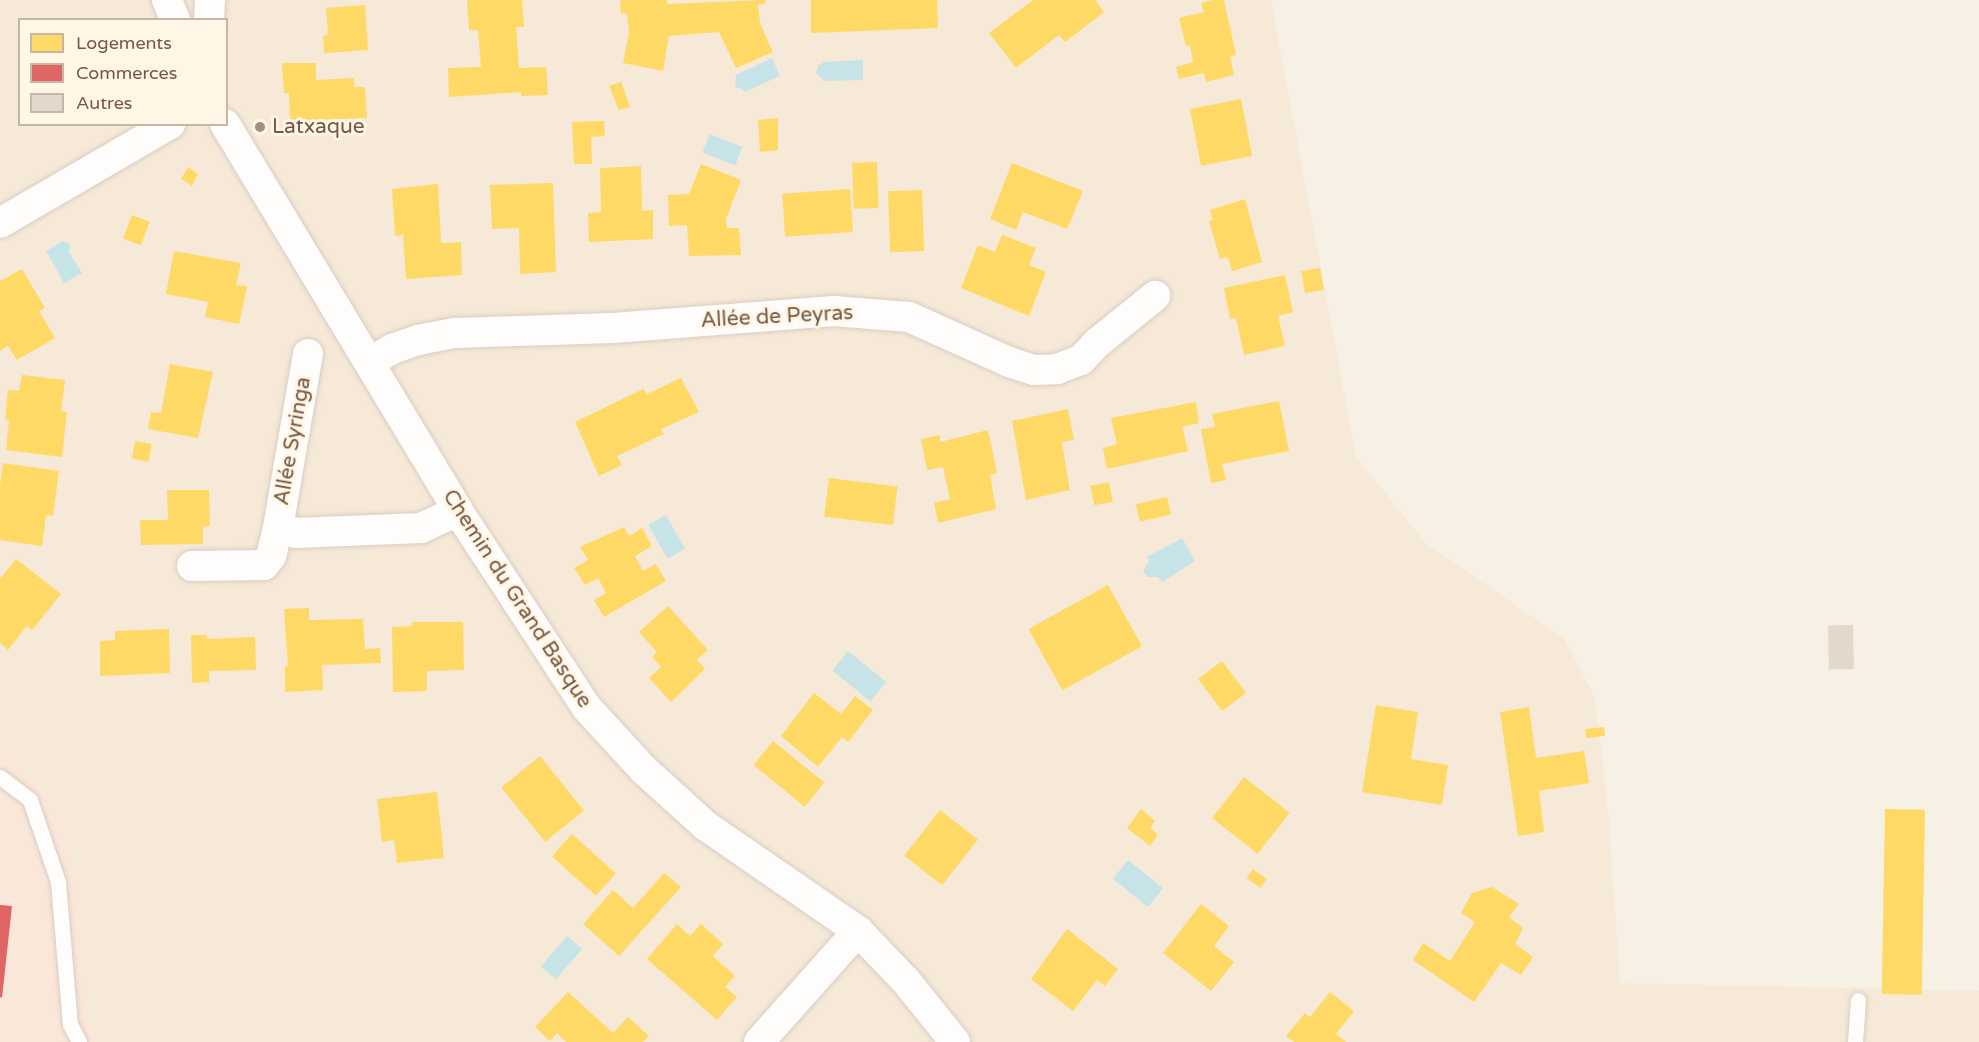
<!DOCTYPE html>
<html>
<head>
<meta charset="utf-8">
<style>
  body { margin:0 }
  #map { position:relative; width:1979px; height:1042px; overflow:hidden; background:#f6f0e5; font-family:"Varela Round",sans-serif }
  div>[style] { position:absolute }
  [style*='--x'] { left:calc(var(--x)*1px); top:calc(var(--y)*1px); width:calc(var(--w)*1px); rotate:calc(var(--a)*1deg) }
  .residential>* { inset:0; background:#f7e9d7 }
  .commercial>* { inset:0; background:#fbe7da }
  .water>* { inset:0; background:#c6e4e8; transform-origin:0 0 }
  .homes>* { inset:0; background:#ffd966; transform-origin:0 0 }
  .shops>* { inset:0; background:#e06666 }
  .building>* { inset:0; background:#e3d8cc; transform-origin:0 0 }
  .roads { filter:drop-shadow(0 0 2px #d8cdc3) drop-shadow(0 0 2px #d8cdc3) }
  .lane>* { height:15px; margin:-7.5px; padding:0 7.5px; transform-origin:7.5px; border-radius:7.5px; background:#fefdfb }
  .street>* { height:30px; margin:-15px; padding:0 15px; transform-origin:15px; border-radius:15px; background:#fefdfb }
  .dots>* { width:16px; height:16px; translate:-50% -50%; box-sizing:border-box; border:3px solid #fff6e6; border-radius:50% }
  span { translate:-50% -50%; white-space:nowrap; text-align:center; line-height:1.15; -webkit-text-stroke:6px #fff6e6; paint-order:stroke }
  .poi-label { font-size:21px; color:#765744 }
  .left { translate:0 -50%; text-align:left }
  .street-label { font-size:21px; color:#765744 }
  .legend { position:absolute; left:18px; top:18px; width:210px; height:108px; box-sizing:border-box; background:#fff6e6; border:2px solid #c8b6a5; margin:0; padding:8px 10px; list-style:none; font-size:18px; color:#765744 }
  .legend li { display:flex; align-items:center; gap:12px; height:30px }
  .legend b { width:30px; border:2px solid #c8b6a5 }
</style>
</head>
<body>
<div id="map">
  <div class="residential">
    <i style="clip-path:polygon(evenodd,0 0,1271px 0,1356px 457px,1427px 545px,1564px 638px,1595px 698px,1608px 810px,1620px 983px,1979px 991px,1979px 1042px,95px 1042px,85px 1001px,45px 792px,6px 754px,0 752px,0 0,20px 20px,226px 20px,226px 124px,20px 124px,20px 20px)"></i>
  </div>
  <div class="commercial">
    <i style="clip-path:polygon(0 752px,6px 754px,45px 792px,74px 860px,85px 1001px,95px 1042px,0 1042px)"></i>
  </div>
  <div class="water">
    <i style="clip-path:polygon(772px 58px,780px 76px,744px 92px,743px 89px,735px 87px,736px 75px)"></i>
    <i style="clip-path:polygon(863px 60px,863px 80px,824px 81px,816px 73px,818px 66px,824px 62px)"></i>
    <i style="left:710px;top:134px;width:35px;height:20px;rotate:22deg"></i>
    <i style="clip-path:polygon(63px 241px,71px 245px,69px 252px,82px 273px,64px 283px,46px 251px)"></i>
    <i style="left:666px;top:515px;width:39px;height:20px;rotate:61deg"></i>
    <i style="clip-path:polygon(1182px 538px,1195px 561px,1162px 582px,1158px 577px,1147px 577px,1143px 571px,1149px 561px,1147px 557px)"></i>
    <i style="left:848px;top:651px;width:49px;height:25px;rotate:39deg"></i>
    <i style="left:1128px;top:860px;width:45px;height:24px;rotate:39deg"></i>
    <i style="left:567px;top:936px;width:20px;height:40px;rotate:41deg"></i>
  </div>
  <div class="homes">
    <i style="clip-path:polygon(467px 0,522px 0,524px 27px,516px 27px,519px 68px,546px 67px,548px 95px,521px 96px,521px 92px,449px 97px,448px 68px,481px 67px,478px 30px,469px 30px)"></i>
    <i style="clip-path:polygon(620px 0,667px 0,667px 4px,765px 0,765px 4px,758px 4px,760px 23px,773px 52px,736px 68px,719px 32px,669px 36px,663px 71px,623px 63px,629px 32px,627px 13px,621px 14px)"></i>
    <i style="clip-path:polygon(811px 0,937px 0,938px 28px,811px 33px)"></i>
    <i style="clip-path:polygon(1033px 0,1095px 0,1104px 12px,1065px 42px,1059px 35px,1016px 68px,989px 33px)"></i>
    <i style="clip-path:polygon(1214px 0,1224px 0,1236px 55px,1230px 56px,1234px 75px,1206px 82px,1204px 73px,1179px 79px,1176px 67px,1193px 62px,1190px 45px,1186px 46px,1179px 18px,1204px 12px,1201px 3px)"></i>
    <i style="clip-path:polygon(365px 5px,368px 50px,324px 53px,323px 36px,328px 35px,326px 8px)"></i>
    <i style="clip-path:polygon(282px 63px,316px 63px,316px 80px,354px 78px,354px 87px,365px 87px,367px 118px,290px 121px,289px 93px,284px 93px)"></i>
    <i style="clip-path:polygon(621px 82px,630px 107px,619px 110px,609px 86px)"></i>
    <i style="left:1241px;top:99px;width:58px;height:52px;rotate:79deg"></i>
    <i style="clip-path:polygon(778px 118px,778px 150px,760px 152px,758px 120px)"></i>
    <i style="clip-path:polygon(604px 121px,605px 136px,591px 137px,592px 164px,574px 164px,572px 122px)"></i>
    <i style="left:877px;top:162px;width:46px;height:25px;rotate:88deg"></i>
    <i style="clip-path:polygon(1012px 163px,1083px 191px,1067px 229px,1023px 212px,1016px 230px,990px 219px)"></i>
    <i style="clip-path:polygon(701px 164px,741px 180px,726px 219px,727px 228px,739px 228px,741px 255px,689px 256px,687px 225px,669px 226px,668px 195px,689px 194px)"></i>
    <i style="clip-path:polygon(641px 166px,642px 211px,653px 210px,653px 239px,589px 242px,588px 213px,601px 212px,600px 168px)"></i>
    <i style="clip-path:polygon(188px 167px,198px 174px,192px 186px,181px 179px)"></i>
    <i style="clip-path:polygon(553px 183px,556px 272px,520px 274px,519px 228px,492px 229px,490px 185px)"></i>
    <i style="clip-path:polygon(438px 184px,441px 243px,461px 242px,462px 275px,406px 279px,403px 235px,395px 236px,392px 189px)"></i>
    <i style="left:850px;top:189px;width:43px;height:68px;rotate:86deg"></i>
    <i style="left:922px;top:190px;width:61px;height:34px;rotate:88deg"></i>
    <i style="clip-path:polygon(1245px 199px,1262px 262px,1232px 271px,1228px 257px,1220px 259px,1209px 221px,1213px 220px,1210px 210px)"></i>
    <i style="left:132px;top:215px;width:19px;height:25px;rotate:21deg"></i>
    <i style="clip-path:polygon(1002px 235px,1036px 248px,1029px 265px,1046px 272px,1029px 316px,961px 288px,978px 245px,995px 252px)"></i>
    <i style="clip-path:polygon(174px 251px,241px 263px,236px 285px,247px 286px,239px 324px,205px 317px,208px 302px,166px 294px)"></i>
    <i style="left:1320px;top:268px;width:22px;height:19px;rotate:80deg"></i>
    <i style="clip-path:polygon(22px 269px,45px 308px,39px 311px,55px 338px,17px 360px,8px 346px,0 351px,0 281px)"></i>
    <i style="clip-path:polygon(1285px 275px,1293px 312px,1278px 316px,1285px 346px,1244px 355px,1236px 318px,1230px 319px,1224px 288px)"></i>
    <i style="clip-path:polygon(170px 364px,213px 372px,198px 438px,148px 429px,151px 412px,161px 413px)"></i>
    <i style="clip-path:polygon(22px 375px,65px 380px,61px 411px,67px 412px,62px 457px,6px 450px,9px 420px,5px 419px,8px 390px,19px 391px)"></i>
    <i style="clip-path:polygon(681px 378px,699px 412px,661px 429px,664px 434px,617px 456px,622px 465px,599px 476px,575px 422px,643px 389px,647px 394px)"></i>
    <i style="clip-path:polygon(1279px 401px,1289px 451px,1222px 464px,1226px 480px,1211px 483px,1201px 429px,1215px 427px,1212px 414px)"></i>
    <i style="clip-path:polygon(1196px 402px,1199px 423px,1182px 427px,1188px 451px,1107px 469px,1103px 448px,1117px 444px,1111px 418px)"></i>
    <i style="clip-path:polygon(1068px 409px,1074px 440px,1062px 442px,1070px 490px,1026px 500px,1012px 421px)"></i>
    <i style="clip-path:polygon(988px 430px,997px 473px,990px 475px,996px 509px,938px 523px,934px 503px,950px 499px,943px 467px,927px 470px,921px 439px,940px 435px,940px 442px)"></i>
    <i style="left:135px;top:441px;width:17px;height:18px;rotate:10deg"></i>
    <i style="clip-path:polygon(3px 463px,59px 471px,53px 516px,46px 515px,42px 546px,0 540px,0 486px)"></i>
    <i style="left:829px;top:478px;width:69px;height:39px;rotate:7deg"></i>
    <i style="left:1109px;top:482px;width:20px;height:19px;rotate:79deg"></i>
    <i style="clip-path:polygon(167px 490px,209px 490px,210px 526px,203px 527px,203px 544px,141px 545px,140px 520px,168px 520px)"></i>
    <i style="left:1167px;top:497px;width:18px;height:32px;rotate:77deg"></i>
    <i style="clip-path:polygon(624px 527px,629px 536px,642px 528px,652px 546px,635px 556px,643px 571px,656px 564px,666px 581px,604px 617px,594px 600px,606px 593px,598px 578px,585px 585px,574px 568px,588px 560px,580px 547px)"></i>
    <i style="clip-path:polygon(16px 559px,61px 594px,32px 630px,27px 626px,8px 650px,0 643px,0 579px)"></i>
    <i style="left:1108px;top:585px;width:70px;height:91px;rotate:61deg"></i>
    <i style="clip-path:polygon(668px 606px,708px 650px,697px 660px,705px 669px,671px 702px,649px 678px,661px 667px,652px 657px,657px 652px,639px 632px)"></i>
    <i style="clip-path:polygon(309px 608px,309px 620px,363px 619px,365px 649px,380px 648px,381px 663px,322px 665px,323px 690px,285px 692px,285px 666px,288px 666px,284px 609px)"></i>
    <i style="clip-path:polygon(412px 622px,463px 622px,464px 670px,427px 671px,427px 691px,393px 692px,392px 627px,412px 626px)"></i>
    <i style="clip-path:polygon(169px 629px,170px 673px,100px 676px,100px 641px,115px 640px,115px 631px)"></i>
    <i style="clip-path:polygon(191px 635px,207px 635px,207px 639px,255px 637px,256px 670px,209px 671px,209px 682px,192px 683px)"></i>
    <i style="left:1222px;top:661px;width:40px;height:30px;rotate:53deg"></i>
    <i style="clip-path:polygon(814px 693px,841px 714px,855px 696px,873px 710px,848px 742px,842px 737px,818px 767px,781px 736px)"></i>
    <i style="clip-path:polygon(1376px 705px,1418px 712px,1411px 759px,1448px 765px,1442px 805px,1362px 792px)"></i>
    <i style="clip-path:polygon(1529px 707px,1536px 758px,1584px 751px,1589px 783px,1539px 791px,1544px 832px,1518px 836px,1500px 712px)"></i>
    <i style="left:1604px;top:727px;width:9px;height:19px;rotate:84deg"></i>
    <i style="left:773px;top:741px;width:66px;height:31px;rotate:39deg"></i>
    <i style="left:540px;top:756px;width:70px;height:50px;rotate:51deg"></i>
    <i style="left:1244px;top:777px;width:58px;height:52px;rotate:38deg"></i>
    <i style="clip-path:polygon(437px 792px,444px 858px,397px 863px,394px 840px,382px 842px,377px 799px)"></i>
    <i style="clip-path:polygon(1141px 809px,1155px 821px,1150px 828px,1158px 834px,1150px 846px,1127px 828px)"></i>
    <i style="left:1885px;top:809px;width:40px;height:185px;rotate:1deg"></i>
    <i style="left:940px;top:810px;width:48px;height:58px;rotate:38deg"></i>
    <i style="left:572px;top:834px;width:59px;height:30px;rotate:42deg"></i>
    <i style="left:1253px;top:869px;width:17px;height:11px;rotate:36deg"></i>
    <i style="clip-path:polygon(664px 873px,681px 887px,619px 956px,583px 924px,613px 890px,633px 908px)"></i>
    <i style="clip-path:polygon(1492px 887px,1519px 904px,1509px 917px,1523px 928px,1515px 944px,1533px 957px,1521px 975px,1501px 963px,1474px 1002px,1413px 960px,1423px 943px,1450px 961px,1475px 922px,1461px 913px,1472px 893px)"></i>
    <i style="clip-path:polygon(1201px 904px,1229px 926px,1214px 946px,1234px 962px,1211px 991px,1163px 953px)"></i>
    <i style="clip-path:polygon(677px 924px,690px 936px,701px 924px,723px 944px,713px 956px,735px 976px,725px 987px,737px 997px,717px 1020px,647px 959px)"></i>
    <i style="clip-path:polygon(1067px 929px,1118px 969px,1105px 986px,1097px 980px,1073px 1011px,1031px 979px)"></i>
    <i style="clip-path:polygon(568px 992px,613px 1033px,628px 1017px,649px 1036px,643px 1042px,566px 1042px,557px 1033px,550px 1041px,535px 1027px)"></i>
    <i style="clip-path:polygon(1330px 992px,1354px 1011px,1336px 1034px,1346px 1042px,1294px 1042px,1286px 1036px,1305px 1013px,1310px 1017px)"></i>
  </div>
  <div class="shops">
    <i style="clip-path:polygon(0 905px,12px 906px,2px 998px,0 997px)"></i>
  </div>
  <div class="building">
    <i style="left:1853px;top:625px;width:44px;height:25px;rotate:89deg"></i>
  </div>
  <div class="roads">
    <div class="lane">
      <i style="--x:0;--y:777;--w:38;--a:37"></i>
      <i style="--x:30;--y:800;--w:87;--a:71.1"></i>
      <i style="--x:58;--y:882;--w:143;--a:85.2"></i>
      <i style="--x:70;--y:1024;--w:20;--a:63"></i>
      <i style="--x:1855;--y:1042;--w:42;--a:-85.9"></i>
    </div>
    <div class="street">
      <i style="--x:167;--y:0;--w:22;--a:68"></i>
      <i style="--x:209;--y:20;--w:20;--a:-87"></i>
      <i style="--x:225;--y:124;--w:452;--a:58.9"></i>
      <i style="--x:458;--y:511;--w:235;--a:56.8"></i>
      <i style="--x:587;--y:708;--w:84;--a:47.4"></i>
      <i style="--x:644;--y:770;--w:84;--a:42.1"></i>
      <i style="--x:706;--y:826;--w:185;--a:34.6"></i>
      <i style="--x:858;--y:931;--w:69;--a:46.2"></i>
      <i style="--x:906;--y:981;--w:78;--a:51.2"></i>
      <i style="--x:0;--y:223;--w:197;--a:-30.2"></i>
      <i style="--x:308;--y:354;--w:176;--a:99.8"></i>
      <i style="--x:278;--y:527;--w:19;--a:18"></i>
      <i style="--x:296;--y:533;--w:125;--a:-2.3"></i>
      <i style="--x:421;--y:528;--w:41;--a:-24.7"></i>
      <i style="--x:369;--y:362;--w:26;--a:-29"></i>
      <i style="--x:392;--y:349;--w:28;--a:-19"></i>
      <i style="--x:418;--y:340;--w:38;--a:-11"></i>
      <i style="--x:455;--y:333;--w:158;--a:-1.8"></i>
      <i style="--x:613;--y:328;--w:222;--a:-4.4"></i>
      <i style="--x:834;--y:311;--w:75;--a:4.6"></i>
      <i style="--x:909;--y:317;--w:110;--a:24.2"></i>
      <i style="--x:1009;--y:362;--w:26;--a:18"></i>
      <i style="--x:1034;--y:370;--w:23;--a:-2"></i>
      <i style="--x:1057;--y:369;--w:26;--a:-21"></i>
      <i style="--x:1081;--y:360;--w:23;--a:-47"></i>
      <i style="--x:1097;--y:343;--w:75;--a:-39"></i>
      <i style="--x:192;--y:566;--w:72;--a:-0.8"></i>
      <i style="--x:264;--y:565;--w:11;--a:-52"></i>
      <i style="--x:271;--y:556;--w:30;--a:-76"></i>
      <i style="--x:759;--y:1042;--w:149;--a:-48.3"></i>
    </div>
  </div>
  <div class="dots">
    <i style="left:260px;top:127px;background:#a38d7c"></i>
  </div>
  <div class="poi-label">
    <span class="left" style="left:272px;top:127px">Latxaque</span>
  </div>
  <div class="street-label">
    <span style="left:777px;top:317px;rotate:-3deg">Allée de Peyras</span>
    <span style="left:293px;top:441px;rotate:-80deg">Allée Syringa</span>
    <span style="left:517px;top:599px;rotate:57deg">Chemin du Grand Basque</span>
  </div>
  <ul class="legend">
  <li><b style="height:16px;background:#ffd966"></b>Logements</li>
  <li><b style="height:16px;background:#e06666"></b>Commerces</li>
  <li><b style="height:16px;background:#e3d8cc"></b>Autres</li>
  </ul>
</div>
</body>
</html>
